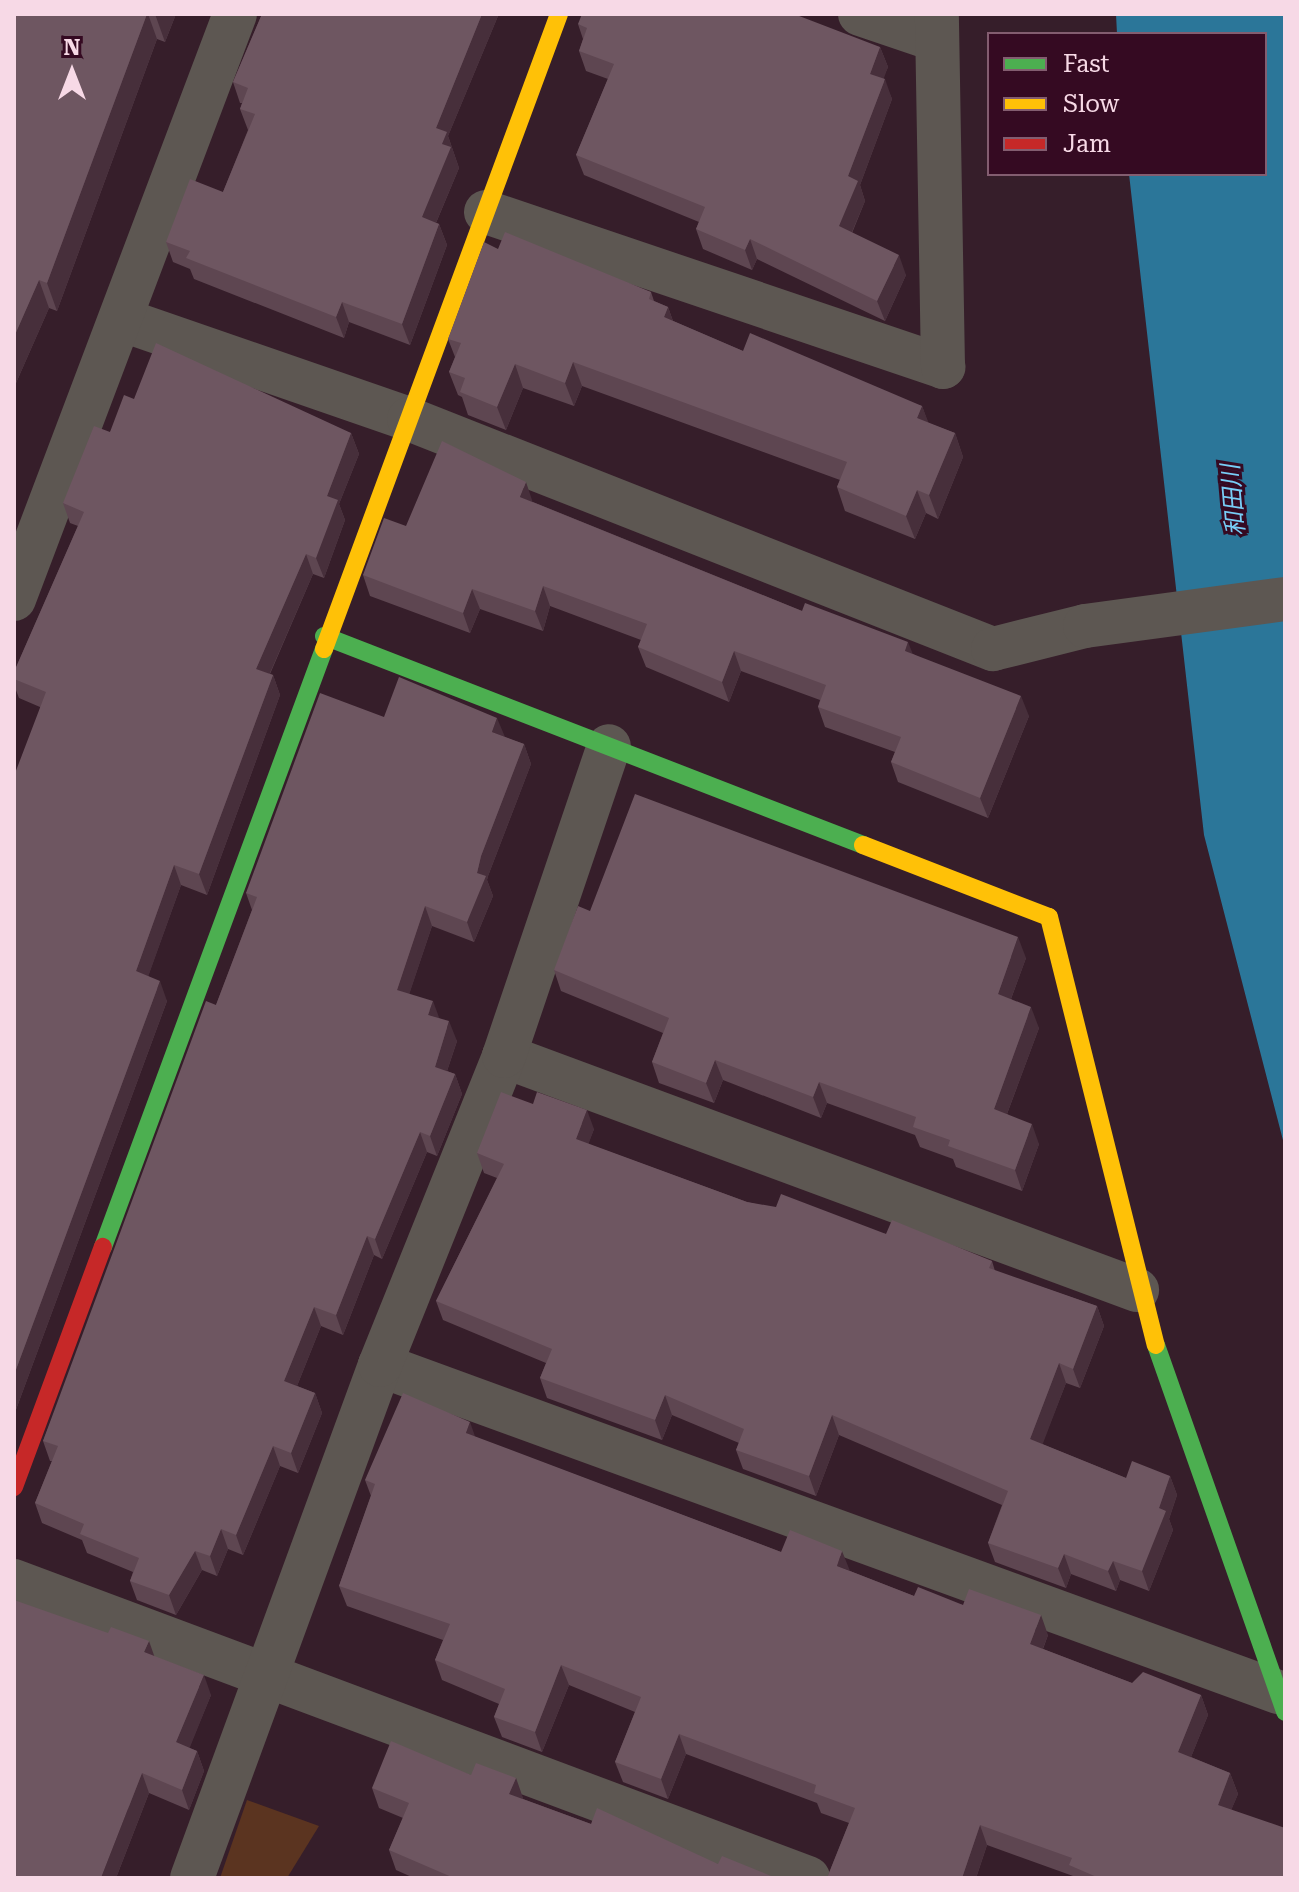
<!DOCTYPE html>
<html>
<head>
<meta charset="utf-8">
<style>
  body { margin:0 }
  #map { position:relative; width:1299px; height:1892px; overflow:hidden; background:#361e2a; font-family:"Roboto Serif","Noto Sans JP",serif }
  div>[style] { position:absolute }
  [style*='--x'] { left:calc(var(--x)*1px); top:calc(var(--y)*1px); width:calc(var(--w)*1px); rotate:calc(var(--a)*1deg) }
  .green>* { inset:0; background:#5b3420 }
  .water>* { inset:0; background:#2b7699 }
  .street>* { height:44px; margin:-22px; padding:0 22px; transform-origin:22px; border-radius:22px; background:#5d5752 }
  .fast>* { height:18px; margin:-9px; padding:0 9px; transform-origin:9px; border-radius:9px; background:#4caf50 }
  .slow>* { height:18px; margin:-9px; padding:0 9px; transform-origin:9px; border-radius:9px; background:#ffc107 }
  .jam>* { height:18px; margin:-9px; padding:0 9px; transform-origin:9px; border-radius:9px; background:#c62828 }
  .wall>* { inset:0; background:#5e4651 }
  .shaded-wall>* { inset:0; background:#472f3b }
  .building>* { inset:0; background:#6e5661 }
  span { translate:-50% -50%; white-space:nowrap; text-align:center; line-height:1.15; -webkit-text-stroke:6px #350a22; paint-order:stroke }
  .water-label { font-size:24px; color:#78cef7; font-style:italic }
  .frame { position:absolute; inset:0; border:16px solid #f7d9e6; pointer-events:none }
  .legend { position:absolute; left:987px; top:32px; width:280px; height:144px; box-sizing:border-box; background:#350a22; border:2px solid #835d70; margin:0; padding:10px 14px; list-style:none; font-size:24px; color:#f7d9e6 }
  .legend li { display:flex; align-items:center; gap:16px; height:40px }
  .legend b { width:40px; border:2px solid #835d70 }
  .north { position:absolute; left:32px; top:32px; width:80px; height:80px; -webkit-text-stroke:6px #350a22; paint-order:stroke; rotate:0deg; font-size:22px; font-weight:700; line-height:32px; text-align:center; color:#f7d9e6 }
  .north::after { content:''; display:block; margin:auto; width:28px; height:36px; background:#f7d9e6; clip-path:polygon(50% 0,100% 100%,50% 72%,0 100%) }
</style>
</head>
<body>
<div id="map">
  <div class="green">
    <i style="clip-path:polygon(247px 1800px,319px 1826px,287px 1878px,220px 1878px)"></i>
  </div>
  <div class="water">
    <i style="clip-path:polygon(1116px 14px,1285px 14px,1285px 1148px,1204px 835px,1129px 174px,1265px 174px,1265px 34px,1117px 34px)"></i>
  </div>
  <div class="street">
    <i style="--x:860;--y:14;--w:81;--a:18.7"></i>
    <i style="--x:486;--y:212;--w:483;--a:18.7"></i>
    <i style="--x:943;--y:367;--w:353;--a:-91"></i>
    <i style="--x:123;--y:320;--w:303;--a:19.1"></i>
    <i style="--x:409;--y:419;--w:628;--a:21.5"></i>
    <i style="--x:993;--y:649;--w:95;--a:-14"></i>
    <i style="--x:1085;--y:626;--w:202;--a:-7.7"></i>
    <i style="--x:14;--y:599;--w:625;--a:-69.3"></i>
    <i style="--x:504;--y:1056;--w:675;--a:20.29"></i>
    <i style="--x:380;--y:1365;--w:956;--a:20.01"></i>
    <i style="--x:14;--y:1581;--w:848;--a:20.51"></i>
    <i style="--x:192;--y:1878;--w:546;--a:-69.87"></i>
    <i style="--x:380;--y:1365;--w:333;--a:-68.1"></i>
    <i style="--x:504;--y:1056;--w:327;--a:-71.3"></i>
  </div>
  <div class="fast">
    <i style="--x:324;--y:636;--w:578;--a:21.19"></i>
    <i style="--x:103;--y:1247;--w:638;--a:-69.72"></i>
    <i style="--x:1156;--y:1345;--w:389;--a:70.6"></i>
  </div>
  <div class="slow">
    <i style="--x:324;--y:649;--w:677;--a:-69.69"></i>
    <i style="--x:863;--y:845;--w:199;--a:21.2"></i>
    <i style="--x:1049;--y:917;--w:441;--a:76"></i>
  </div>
  <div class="jam">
    <i style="--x:14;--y:1487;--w:256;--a:-69.7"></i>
  </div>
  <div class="wall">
    <i style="clip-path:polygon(14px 14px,176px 14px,165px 42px,157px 39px,57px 311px,49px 308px,16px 383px,14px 382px)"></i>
    <i style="clip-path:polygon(262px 14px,497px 14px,498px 16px,448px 136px,459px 168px,436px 223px,439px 224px,447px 245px,410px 345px,349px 322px,344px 338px,194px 279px,190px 269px,173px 262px,166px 242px,223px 192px,248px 130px,240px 109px,242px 103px,240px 103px,233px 82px)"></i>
    <i style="clip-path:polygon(578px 24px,880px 47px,888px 67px,883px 78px,892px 99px,860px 185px,865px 201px,852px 233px,906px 275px,885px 321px,757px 259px,752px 270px,703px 249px,696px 229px,699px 222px,584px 175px,576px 155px,608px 79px,586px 71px,579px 51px,583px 39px)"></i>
    <i style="clip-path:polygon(498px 249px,651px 292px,654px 301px,668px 307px,673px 321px,743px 351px,922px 406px,928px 423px,955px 433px,963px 457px,938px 519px,926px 513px,915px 539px,845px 511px,837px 487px,840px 480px,582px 386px,574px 406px,523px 388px,506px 430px,468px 415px,462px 397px,458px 395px,449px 372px,455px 357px,448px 339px)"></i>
    <i style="clip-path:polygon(134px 399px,351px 433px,359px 454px,339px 504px,345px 520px,324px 578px,313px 574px,270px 674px,273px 675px,280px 695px,207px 895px,181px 885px,148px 976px,167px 1001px,14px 1415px,40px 707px,19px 698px,14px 685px,14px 672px,78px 526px,70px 523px,63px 503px,110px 432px)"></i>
    <i style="clip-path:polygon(533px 502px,802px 611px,913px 654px,1029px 716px,988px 818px,898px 782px,891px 762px,895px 752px,825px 727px,818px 707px,820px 700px,741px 671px,729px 702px,646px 667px,638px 647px,641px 640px,550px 606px,543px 631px,480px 609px,470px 633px,370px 596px,363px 575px,406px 526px)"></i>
    <i style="clip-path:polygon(384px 717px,504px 737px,524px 744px,531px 764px,488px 876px,487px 880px,493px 896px,474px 942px,432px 926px,409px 994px,439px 1018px,457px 1041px,447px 1071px,455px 1074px,462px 1094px,437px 1156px,427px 1152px,382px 1259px,374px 1255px,343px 1335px,321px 1326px,297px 1386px,315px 1393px,322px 1413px,298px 1473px,280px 1466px,243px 1555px,228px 1549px,217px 1576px,202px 1570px,176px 1615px,137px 1600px,130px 1581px,133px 1572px,87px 1553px,82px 1540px,42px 1523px,35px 1503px,52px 1461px,50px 1461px,43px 1441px,216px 1005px,252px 910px,246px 893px)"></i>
    <i style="clip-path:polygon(590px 911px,1026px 958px,1011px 999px,1039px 1028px,1007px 1114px,1039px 1144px,1022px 1191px,956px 1167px,953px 1159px,920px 1147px,915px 1135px,827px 1103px,821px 1118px,723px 1080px,714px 1103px,659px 1083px,652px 1062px,663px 1033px,561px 991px,554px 970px)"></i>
    <i style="clip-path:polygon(533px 1104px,594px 1129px,588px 1144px,747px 1202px,886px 1234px,992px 1261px,995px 1271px,1097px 1306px,1104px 1326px,1080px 1388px,1066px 1383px,1042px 1444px,1126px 1478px,1170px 1476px,1177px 1495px,1169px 1519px,1173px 1530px,1149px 1591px,1120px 1580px,1116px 1591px,1071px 1574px,1066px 1588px,995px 1562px,988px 1543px,1002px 1505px,839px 1435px,816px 1496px,743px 1469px,736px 1450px,739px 1443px,672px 1415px,662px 1440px,547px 1398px,540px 1378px,546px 1363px,443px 1320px,436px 1301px,497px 1178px,484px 1173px,477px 1153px)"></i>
    <i style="clip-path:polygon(475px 1437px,781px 1552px,850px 1571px,914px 1596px,963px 1605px,1048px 1635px,1043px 1649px,1132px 1683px,1201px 1695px,1208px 1715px,1191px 1757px,1230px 1773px,1238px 1794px,1231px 1810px,1285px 1878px,1074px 1878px,1073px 1876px,987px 1845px,976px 1878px,827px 1878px,849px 1823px,821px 1813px,817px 1803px,686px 1754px,668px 1799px,623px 1782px,615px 1762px,635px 1712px,569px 1685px,542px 1752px,502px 1737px,494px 1717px,499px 1704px,442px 1680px,435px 1660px,443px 1640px,347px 1606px,339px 1586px,371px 1496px,365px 1480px)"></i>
    <i style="clip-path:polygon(155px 1657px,211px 1695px,189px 1748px,197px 1751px,204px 1771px,189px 1810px,149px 1793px,116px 1878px)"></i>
    <i style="clip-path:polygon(471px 1775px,516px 1778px,523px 1799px,591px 1824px,718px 1864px,776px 1878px,414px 1878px,396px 1870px,389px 1850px,403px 1818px,379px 1808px,372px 1788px)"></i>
  </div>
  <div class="shaded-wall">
    <i style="clip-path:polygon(147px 14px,148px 14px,157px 39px,57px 311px,47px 283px)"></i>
    <i style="clip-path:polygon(155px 14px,176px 14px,165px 42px)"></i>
    <i style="clip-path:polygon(482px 14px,497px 14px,498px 16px,448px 136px,459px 168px,430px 237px,422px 217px,436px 128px)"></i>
    <i style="clip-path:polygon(880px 47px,888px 67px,878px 94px,870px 74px)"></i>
    <i style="clip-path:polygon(885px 79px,892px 99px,860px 185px,865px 201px,846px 246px,839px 226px,848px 176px)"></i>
    <i style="clip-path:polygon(439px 224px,447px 245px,410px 345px,402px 324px)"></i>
    <i style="clip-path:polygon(750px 239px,757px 259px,752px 270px,745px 250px)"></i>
    <i style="clip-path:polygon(899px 255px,906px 275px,885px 321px,877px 301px)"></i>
    <i style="clip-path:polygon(39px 280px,49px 308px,16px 383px,14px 377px,14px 337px)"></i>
    <i style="clip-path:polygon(342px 302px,349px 322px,344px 338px,336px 317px)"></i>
    <i style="clip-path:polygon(668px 307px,676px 330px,664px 317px)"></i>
    <i style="clip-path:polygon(573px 362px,582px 386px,574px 406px,565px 383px)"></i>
    <i style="clip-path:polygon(515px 364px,523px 388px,506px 430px,497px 407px)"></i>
    <i style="clip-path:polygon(922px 406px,931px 429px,917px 418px)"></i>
    <i style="clip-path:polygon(351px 433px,359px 454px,339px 504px,345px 520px,324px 578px,316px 558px,327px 496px)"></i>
    <i style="clip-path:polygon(955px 433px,963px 457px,938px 519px,929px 495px)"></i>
    <i style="clip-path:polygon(526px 482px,533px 503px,520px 497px)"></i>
    <i style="clip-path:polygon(917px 490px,926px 513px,915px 539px,906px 516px)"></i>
    <i style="clip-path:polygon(306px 554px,313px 574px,263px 689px,256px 669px)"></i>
    <i style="clip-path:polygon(543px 586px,550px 606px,543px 631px,535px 611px)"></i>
    <i style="clip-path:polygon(472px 589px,480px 609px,470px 633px,463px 613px)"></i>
    <i style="clip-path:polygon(908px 642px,916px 662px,905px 651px)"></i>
    <i style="clip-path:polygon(734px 651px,741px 671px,729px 702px,722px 682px)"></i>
    <i style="clip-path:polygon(273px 675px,280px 695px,207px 895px,199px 874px)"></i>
    <i style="clip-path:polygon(1021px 696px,1029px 716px,988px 818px,980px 798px)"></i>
    <i style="clip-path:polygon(497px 718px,505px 737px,492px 732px)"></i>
    <i style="clip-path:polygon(524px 744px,531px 764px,488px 876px,487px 880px,493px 896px,474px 942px,467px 922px,477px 873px,481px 856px)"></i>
    <i style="clip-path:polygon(174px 865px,181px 885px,143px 991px,136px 971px)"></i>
    <i style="clip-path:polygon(425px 906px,432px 926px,404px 1010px,397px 990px)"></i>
    <i style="clip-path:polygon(1018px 937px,1026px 958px,1005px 1015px,998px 994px)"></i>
    <i style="clip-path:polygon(160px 981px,167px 1001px,14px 1415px,14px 1375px)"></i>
    <i style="clip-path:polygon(433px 1001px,440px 1020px,428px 1015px)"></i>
    <i style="clip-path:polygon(1031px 1007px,1039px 1028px,1001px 1130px,994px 1109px)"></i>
    <i style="clip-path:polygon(449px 1021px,457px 1041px,442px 1086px,435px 1067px)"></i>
    <i style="clip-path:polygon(715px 1060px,723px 1080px,714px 1103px,706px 1083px)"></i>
    <i style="clip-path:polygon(455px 1074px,462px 1094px,437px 1156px,430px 1136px)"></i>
    <i style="clip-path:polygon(819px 1082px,827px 1103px,821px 1118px,813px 1097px)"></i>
    <i style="clip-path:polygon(587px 1110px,594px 1129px,583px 1159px,576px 1139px)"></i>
    <i style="clip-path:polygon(1032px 1124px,1039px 1144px,1022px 1191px,1015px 1170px)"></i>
    <i style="clip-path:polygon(420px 1132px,427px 1152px,382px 1259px,375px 1239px)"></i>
    <i style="clip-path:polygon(367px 1236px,374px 1255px,343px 1335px,336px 1315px)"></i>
    <i style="clip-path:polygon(1097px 1306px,1104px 1326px,1080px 1388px,1073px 1369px)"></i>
    <i style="clip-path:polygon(314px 1307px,321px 1326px,291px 1401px,284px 1381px)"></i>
    <i style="clip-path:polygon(1059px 1363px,1066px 1383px,1037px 1459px,1030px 1439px)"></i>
    <i style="clip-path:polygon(315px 1393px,322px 1413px,298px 1473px,291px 1453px)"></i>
    <i style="clip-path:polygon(665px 1395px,672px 1415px,662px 1440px,655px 1420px)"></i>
    <i style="clip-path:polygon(832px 1415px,839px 1435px,816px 1496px,809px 1476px)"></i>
    <i style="clip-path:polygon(470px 1422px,477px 1442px,466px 1433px)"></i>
    <i style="clip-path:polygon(273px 1446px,280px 1466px,243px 1555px,236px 1535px)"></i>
    <i style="clip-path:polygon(1170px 1476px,1177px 1495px,1169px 1519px,1173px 1530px,1149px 1591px,1142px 1571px,1159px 1508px)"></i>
    <i style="clip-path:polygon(221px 1529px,228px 1549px,217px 1576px,210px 1556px)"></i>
    <i style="clip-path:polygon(195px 1551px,202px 1570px,176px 1615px,169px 1595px)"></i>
    <i style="clip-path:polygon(842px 1551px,850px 1571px,837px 1566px)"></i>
    <i style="clip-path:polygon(1064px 1554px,1071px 1574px,1066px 1588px,1058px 1568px)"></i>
    <i style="clip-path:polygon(1113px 1561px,1120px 1580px,1116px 1591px,1108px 1571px)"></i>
    <i style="clip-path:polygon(1041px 1615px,1048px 1635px,1037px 1664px,1030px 1644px)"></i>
    <i style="clip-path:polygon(149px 1641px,156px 1661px,144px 1652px)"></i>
    <i style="clip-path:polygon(561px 1665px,569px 1685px,542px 1752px,535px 1732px)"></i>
    <i style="clip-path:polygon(204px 1675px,211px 1695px,184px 1762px,176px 1742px)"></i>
    <i style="clip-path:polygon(1201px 1695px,1208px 1715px,1185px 1772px,1178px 1752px)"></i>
    <i style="clip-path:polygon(679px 1734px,686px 1754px,668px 1799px,661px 1779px)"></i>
    <i style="clip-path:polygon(197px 1751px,204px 1771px,189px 1810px,182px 1790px)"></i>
    <i style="clip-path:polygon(142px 1773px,149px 1793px,116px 1878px,101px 1878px)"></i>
    <i style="clip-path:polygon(1230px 1773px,1238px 1794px,1225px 1825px,1218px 1805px)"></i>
    <i style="clip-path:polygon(516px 1778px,523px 1798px,517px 1815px,509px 1794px)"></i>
    <i style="clip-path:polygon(980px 1825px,987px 1845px,976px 1878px,962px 1878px)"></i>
  </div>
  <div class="building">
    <i style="clip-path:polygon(14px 14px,147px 14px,47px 283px,39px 280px,14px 337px)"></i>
    <i style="clip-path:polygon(262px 14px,482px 14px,436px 128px,447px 132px,442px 144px,451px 147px,422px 217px,439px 224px,402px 324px,342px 302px,336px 317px,186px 258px,190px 251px,166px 242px,190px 179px,223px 192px,255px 114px,240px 109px,248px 88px,233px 82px)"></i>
    <i style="clip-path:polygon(582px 14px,794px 14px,880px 47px,870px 74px,885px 79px,848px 176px,858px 181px,839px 226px,899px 255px,877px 301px,750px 239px,745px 250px,696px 229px,705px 207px,576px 155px,614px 64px,579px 51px,587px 28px,578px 24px)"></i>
    <i style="clip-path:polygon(505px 232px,651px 292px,649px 299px,668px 307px,664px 317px,743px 351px,750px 333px,922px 406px,917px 418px,955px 433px,929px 495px,917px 490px,906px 516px,837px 487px,847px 462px,573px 362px,565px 383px,515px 364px,497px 407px,460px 392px,465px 378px,449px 372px,461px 343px,448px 339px,484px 242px,498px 249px)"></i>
    <i style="clip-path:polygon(156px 343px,351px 433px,327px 496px,338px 500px,316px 558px,306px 554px,256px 669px,273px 675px,199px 874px,174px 865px,136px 971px,160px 981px,14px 1375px,14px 776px,46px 692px,14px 679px,14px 672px,84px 512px,63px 503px,94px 426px,110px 432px,124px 395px,134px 399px)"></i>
    <i style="clip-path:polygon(442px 441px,526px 482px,520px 497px,802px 611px,805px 603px,908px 642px,905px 651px,1021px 696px,980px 798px,891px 762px,901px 737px,818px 707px,826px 685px,734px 651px,722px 682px,638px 647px,647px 624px,543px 586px,535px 611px,472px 589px,463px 613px,363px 575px,384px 518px,406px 526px)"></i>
    <i style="clip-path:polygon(399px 677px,497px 718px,492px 732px,524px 744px,481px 856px,477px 873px,486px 876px,467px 922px,425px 906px,397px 990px,433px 1001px,428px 1015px,449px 1021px,435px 1067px,455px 1074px,430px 1136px,420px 1132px,375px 1239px,367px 1236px,336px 1315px,314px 1307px,284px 1381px,315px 1393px,291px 1453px,273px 1446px,236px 1535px,221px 1529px,210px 1556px,195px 1551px,169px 1595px,130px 1581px,139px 1558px,80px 1534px,84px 1524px,35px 1503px,58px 1446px,43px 1441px,206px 1001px,216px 1005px,257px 897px,246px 893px,320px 693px,384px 717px)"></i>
    <i style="clip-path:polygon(635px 794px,1018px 937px,998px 994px,1031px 1007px,994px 1109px,1032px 1124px,1015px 1170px,948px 1146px,950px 1140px,913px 1127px,916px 1117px,819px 1082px,813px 1097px,715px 1060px,706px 1083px,652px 1062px,669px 1018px,554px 970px,578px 906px,590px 911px)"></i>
    <i style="clip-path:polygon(501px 1092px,533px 1104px,537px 1092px,587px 1110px,576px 1139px,747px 1202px,776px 1207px,781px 1194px,886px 1234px,892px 1220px,992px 1261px,989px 1268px,1097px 1306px,1073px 1369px,1059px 1363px,1030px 1439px,1126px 1478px,1132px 1461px,1170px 1476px,1159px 1508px,1166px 1511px,1142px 1571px,1113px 1561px,1108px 1571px,1064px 1554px,1058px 1568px,988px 1543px,1008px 1491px,832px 1415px,809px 1476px,736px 1450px,744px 1429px,665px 1395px,655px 1420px,540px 1378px,552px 1349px,436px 1301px,504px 1164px,477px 1153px)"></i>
    <i style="clip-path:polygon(403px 1393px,470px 1422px,466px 1433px,781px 1552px,790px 1530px,842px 1551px,837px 1566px,914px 1596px,918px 1587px,963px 1605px,969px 1589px,1041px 1615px,1030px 1644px,1132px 1683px,1143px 1672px,1201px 1695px,1178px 1752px,1230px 1773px,1218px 1805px,1285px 1828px,1285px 1878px,1099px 1878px,1069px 1865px,1072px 1858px,980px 1825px,962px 1878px,827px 1878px,855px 1808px,814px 1793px,816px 1785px,679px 1734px,661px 1779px,615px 1762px,641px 1697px,561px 1665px,535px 1732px,494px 1717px,505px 1689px,435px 1660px,450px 1624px,339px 1586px,375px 1484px,365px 1480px)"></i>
    <i style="clip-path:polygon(14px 1600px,108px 1633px,111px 1627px,149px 1641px,144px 1652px,204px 1675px,176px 1742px,197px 1751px,182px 1790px,142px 1773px,101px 1878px,14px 1878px)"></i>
    <i style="clip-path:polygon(391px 1741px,471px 1775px,476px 1763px,516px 1778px,509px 1794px,591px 1824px,597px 1808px,718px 1864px,722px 1856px,776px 1878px,454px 1878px,389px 1850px,409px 1803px,372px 1788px)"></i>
  </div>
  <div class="water-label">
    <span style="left:1234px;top:500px;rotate:-95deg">和田川</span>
  </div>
  <div class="frame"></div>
  <ul class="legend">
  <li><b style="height:10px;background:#4caf50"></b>Fast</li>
  <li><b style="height:10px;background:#ffc107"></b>Slow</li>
  <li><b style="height:10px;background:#c62828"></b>Jam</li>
  </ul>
  <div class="north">N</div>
</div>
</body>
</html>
